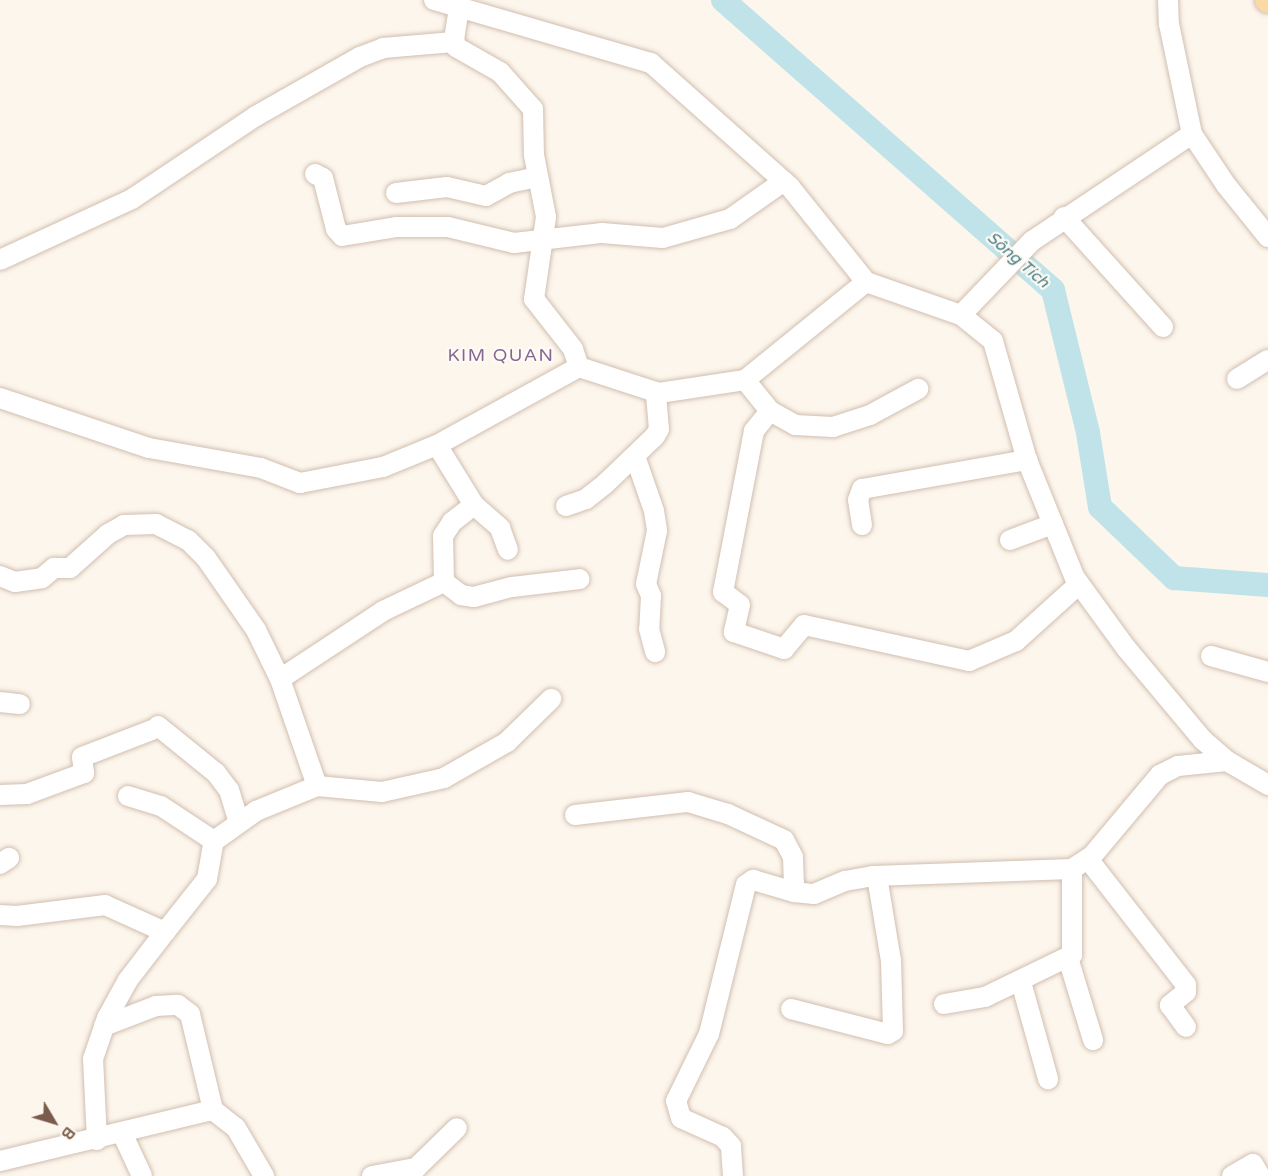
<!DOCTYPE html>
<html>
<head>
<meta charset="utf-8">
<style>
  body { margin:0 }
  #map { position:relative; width:1268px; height:1176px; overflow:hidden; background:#fdf6ec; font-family:"Varela Round",sans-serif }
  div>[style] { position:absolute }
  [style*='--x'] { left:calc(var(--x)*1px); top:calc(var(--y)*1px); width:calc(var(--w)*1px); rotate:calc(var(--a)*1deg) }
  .river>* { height:24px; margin:-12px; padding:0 12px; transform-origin:12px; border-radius:12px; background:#bfe3e8 }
  .roads { filter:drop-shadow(0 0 2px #d1beb0) drop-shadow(0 0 2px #d1beb0) }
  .minor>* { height:20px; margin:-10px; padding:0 10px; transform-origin:10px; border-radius:10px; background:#fff }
  .major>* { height:24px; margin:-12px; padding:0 12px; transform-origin:12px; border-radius:12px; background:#fbd9a5 }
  span { translate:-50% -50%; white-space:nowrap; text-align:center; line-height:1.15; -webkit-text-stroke:4.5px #fffaf3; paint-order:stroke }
  .water-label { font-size:16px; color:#437c86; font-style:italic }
  .quarter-label { font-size:18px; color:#846695; letter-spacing:1.5px }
  .north { position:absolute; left:24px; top:1092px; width:60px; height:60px; -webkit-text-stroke:4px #fffaf3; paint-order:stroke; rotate:128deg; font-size:16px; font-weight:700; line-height:24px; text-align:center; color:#7a5c4d }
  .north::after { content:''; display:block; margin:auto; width:21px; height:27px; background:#7a5c4d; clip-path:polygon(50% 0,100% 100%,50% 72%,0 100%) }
</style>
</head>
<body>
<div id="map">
  <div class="river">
    <i style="--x:723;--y:0;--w:439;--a:41.3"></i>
    <i style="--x:1053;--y:290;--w:147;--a:76.2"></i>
    <i style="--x:1088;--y:433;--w:75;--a:80.8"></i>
    <i style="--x:1100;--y:507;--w:103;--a:43.8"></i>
    <i style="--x:1174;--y:578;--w:94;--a:4.3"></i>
  </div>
  <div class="roads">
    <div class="minor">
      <i style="--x:434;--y:0;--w:226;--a:16.2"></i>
      <i style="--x:651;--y:63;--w:186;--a:41.7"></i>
      <i style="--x:790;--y:187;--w:122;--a:51.3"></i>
      <i style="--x:866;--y:282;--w:101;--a:19.2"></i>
      <i style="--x:961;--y:315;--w:41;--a:39.1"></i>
      <i style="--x:993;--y:341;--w:124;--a:74.1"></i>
      <i style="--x:1027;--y:460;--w:127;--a:67.9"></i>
      <i style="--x:1075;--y:578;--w:87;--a:53.9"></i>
      <i style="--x:1126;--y:648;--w:120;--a:50.1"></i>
      <i style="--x:1203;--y:740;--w:32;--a:41"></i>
      <i style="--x:1227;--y:761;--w:48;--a:30.3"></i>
      <i style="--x:1168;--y:0;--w:24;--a:88"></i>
      <i style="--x:1169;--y:24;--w:112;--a:78.2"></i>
      <i style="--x:1192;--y:134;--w:61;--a:56.3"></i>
      <i style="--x:1226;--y:185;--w:67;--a:51.1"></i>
      <i style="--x:459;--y:8;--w:30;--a:99"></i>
      <i style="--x:454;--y:38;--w:9;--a:77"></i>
      <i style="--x:456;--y:47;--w:51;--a:29.6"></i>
      <i style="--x:500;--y:72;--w:50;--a:48.3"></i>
      <i style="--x:533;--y:109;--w:46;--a:88.8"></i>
      <i style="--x:534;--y:155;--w:63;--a:79"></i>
      <i style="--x:546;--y:217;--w:83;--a:98.3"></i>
      <i style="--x:534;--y:299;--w:63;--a:52"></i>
      <i style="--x:573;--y:349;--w:19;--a:72"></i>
      <i style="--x:315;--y:174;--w:9;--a:27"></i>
      <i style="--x:323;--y:178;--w:53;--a:75.7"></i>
      <i style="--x:336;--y:229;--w:9;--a:49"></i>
      <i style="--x:342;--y:236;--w:56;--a:-9.3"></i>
      <i style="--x:397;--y:227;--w:51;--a:0"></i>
      <i style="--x:448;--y:227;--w:68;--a:13.6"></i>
      <i style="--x:514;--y:243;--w:89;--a:-6.5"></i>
      <i style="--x:602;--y:233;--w:61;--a:4.7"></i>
      <i style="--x:663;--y:238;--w:70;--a:-15.8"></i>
      <i style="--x:730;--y:219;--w:66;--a:-35.1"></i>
      <i style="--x:396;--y:193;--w:51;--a:-6.7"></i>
      <i style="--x:447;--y:187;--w:40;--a:13"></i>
      <i style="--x:486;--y:196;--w:26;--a:-29"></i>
      <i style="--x:509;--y:183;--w:29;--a:-12"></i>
      <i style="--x:1064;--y:217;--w:148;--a:48"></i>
      <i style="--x:0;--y:260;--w:145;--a:-24.8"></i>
      <i style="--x:132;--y:199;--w:149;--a:-33.8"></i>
      <i style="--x:256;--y:116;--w:120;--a:-29.6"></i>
      <i style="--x:360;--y:57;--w:25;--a:-21"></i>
      <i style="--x:383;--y:48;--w:71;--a:-4.8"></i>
      <i style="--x:961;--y:315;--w:103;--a:-46.2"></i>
      <i style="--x:1032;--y:241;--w:192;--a:-33.8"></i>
      <i style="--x:1237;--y:379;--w:36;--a:-32"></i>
      <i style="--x:745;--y:380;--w:40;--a:51"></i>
      <i style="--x:770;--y:411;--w:29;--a:29"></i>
      <i style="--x:795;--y:425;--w:38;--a:3"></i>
      <i style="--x:833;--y:427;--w:39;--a:-18"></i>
      <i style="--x:870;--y:415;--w:55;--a:-28.4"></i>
      <i style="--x:0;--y:398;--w:157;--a:18.6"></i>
      <i style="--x:149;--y:448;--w:114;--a:10.1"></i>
      <i style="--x:261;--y:468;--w:42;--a:21"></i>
      <i style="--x:300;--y:483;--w:85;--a:-10.9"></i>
      <i style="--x:383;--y:467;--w:58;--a:-22.2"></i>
      <i style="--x:437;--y:445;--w:162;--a:-28.8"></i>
      <i style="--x:579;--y:367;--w:84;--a:18"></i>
      <i style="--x:659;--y:393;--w:87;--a:-8.6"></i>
      <i style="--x:745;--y:380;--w:156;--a:-39"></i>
      <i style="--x:770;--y:411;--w:26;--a:129"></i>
      <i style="--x:754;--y:431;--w:164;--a:100.9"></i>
      <i style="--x:723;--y:592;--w:21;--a:37"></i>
      <i style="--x:740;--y:605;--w:28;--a:103"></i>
      <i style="--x:734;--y:632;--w:53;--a:18.8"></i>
      <i style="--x:784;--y:649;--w:31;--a:-50"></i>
      <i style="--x:804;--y:625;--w:169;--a:12.3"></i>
      <i style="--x:969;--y:661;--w:51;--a:-23.1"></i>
      <i style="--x:1016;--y:641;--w:85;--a:-42.1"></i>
      <i style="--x:635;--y:456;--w:58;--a:70.9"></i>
      <i style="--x:654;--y:511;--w:20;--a:81"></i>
      <i style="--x:657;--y:531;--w:54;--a:101.7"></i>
      <i style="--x:646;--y:584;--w:13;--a:67"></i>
      <i style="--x:651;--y:596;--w:33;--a:93"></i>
      <i style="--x:649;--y:629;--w:24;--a:75"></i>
      <i style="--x:474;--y:505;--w:35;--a:41"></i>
      <i style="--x:500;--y:528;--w:23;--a:70"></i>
      <i style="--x:566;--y:506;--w:21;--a:-19"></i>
      <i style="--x:586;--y:499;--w:24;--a:-38"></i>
      <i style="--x:605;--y:484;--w:69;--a:-43.8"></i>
      <i style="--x:655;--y:436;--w:8;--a:-60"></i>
      <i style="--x:659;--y:429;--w:37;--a:-95"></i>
      <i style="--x:862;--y:525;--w:25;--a:-99"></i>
      <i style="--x:858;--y:500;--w:12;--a:-70"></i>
      <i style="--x:862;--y:489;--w:168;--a:-10"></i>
      <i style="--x:1010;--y:540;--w:46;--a:-20.4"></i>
      <i style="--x:0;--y:576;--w:16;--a:22"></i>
      <i style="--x:15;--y:582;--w:27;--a:-8"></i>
      <i style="--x:42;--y:578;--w:16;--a:-40"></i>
      <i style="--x:54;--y:568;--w:16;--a:0"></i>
      <i style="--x:70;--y:568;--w:51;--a:-41.8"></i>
      <i style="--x:108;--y:534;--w:18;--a:-29"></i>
      <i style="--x:124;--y:525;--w:32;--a:-2"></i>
      <i style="--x:156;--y:524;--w:36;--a:27"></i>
      <i style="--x:188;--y:540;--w:25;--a:45"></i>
      <i style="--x:206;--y:558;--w:88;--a:55.2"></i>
      <i style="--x:256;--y:630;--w:55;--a:63.9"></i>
      <i style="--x:280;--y:679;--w:113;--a:70.9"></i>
      <i style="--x:444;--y:582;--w:21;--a:37"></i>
      <i style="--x:461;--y:595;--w:13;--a:9"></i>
      <i style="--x:474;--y:597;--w:39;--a:-15"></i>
      <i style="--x:512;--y:587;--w:68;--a:-6.7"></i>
      <i style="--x:1211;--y:656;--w:59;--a:15.7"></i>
      <i style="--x:280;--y:679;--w:123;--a:-33.4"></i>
      <i style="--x:383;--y:611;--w:68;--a:-25.4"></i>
      <i style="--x:444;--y:582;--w:46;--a:-91.2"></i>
      <i style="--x:443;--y:536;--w:17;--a:-57"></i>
      <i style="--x:452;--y:522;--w:28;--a:-38"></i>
      <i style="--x:474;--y:505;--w:70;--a:-121.7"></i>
      <i style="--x:0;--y:702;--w:20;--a:6"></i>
      <i style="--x:158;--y:726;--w:75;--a:39"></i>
      <i style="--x:216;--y:773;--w:21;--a:53"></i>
      <i style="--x:229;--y:790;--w:34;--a:73"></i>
      <i style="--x:0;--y:795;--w:27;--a:-2"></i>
      <i style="--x:27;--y:794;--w:61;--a:-20.2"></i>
      <i style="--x:84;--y:773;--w:16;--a:-97"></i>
      <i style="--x:82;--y:757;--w:75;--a:-21.1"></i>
      <i style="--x:128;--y:796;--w:34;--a:17"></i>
      <i style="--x:161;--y:806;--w:64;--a:33.4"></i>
      <i style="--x:575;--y:815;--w:114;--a:-6.6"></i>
      <i style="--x:688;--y:802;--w:42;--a:16.7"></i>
      <i style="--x:728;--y:814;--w:62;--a:24.9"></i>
      <i style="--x:784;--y:840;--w:19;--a:62"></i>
      <i style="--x:793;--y:857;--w:35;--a:88"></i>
      <i style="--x:794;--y:892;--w:20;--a:6"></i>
      <i style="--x:814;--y:894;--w:34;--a:-23"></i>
      <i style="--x:845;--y:881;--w:28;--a:-10"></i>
      <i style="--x:873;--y:876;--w:199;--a:-2"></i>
      <i style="--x:1072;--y:869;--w:24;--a:-33"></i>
      <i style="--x:1092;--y:856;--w:106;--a:-50"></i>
      <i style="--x:1160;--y:775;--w:20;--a:-27"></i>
      <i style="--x:1178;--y:766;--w:49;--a:-5.8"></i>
      <i style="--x:1088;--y:859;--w:160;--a:52.1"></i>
      <i style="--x:1186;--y:985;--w:7;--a:90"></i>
      <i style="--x:1186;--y:992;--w:21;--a:141"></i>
      <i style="--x:1170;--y:1005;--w:27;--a:54"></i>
      <i style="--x:0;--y:864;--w:11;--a:-34"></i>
      <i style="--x:0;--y:915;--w:17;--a:3"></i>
      <i style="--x:17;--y:916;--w:89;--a:-7.1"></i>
      <i style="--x:105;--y:905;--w:66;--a:24.2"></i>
      <i style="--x:165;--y:932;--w:68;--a:-51.6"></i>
      <i style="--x:207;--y:879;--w:39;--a:-80"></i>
      <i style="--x:214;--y:841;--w:52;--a:-35.5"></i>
      <i style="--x:256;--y:811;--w:66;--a:-22.3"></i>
      <i style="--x:317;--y:786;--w:65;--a:5.3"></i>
      <i style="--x:382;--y:792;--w:64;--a:-12.7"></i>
      <i style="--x:444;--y:778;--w:73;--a:-29.7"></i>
      <i style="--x:507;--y:742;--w:62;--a:-44.3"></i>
      <i style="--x:1068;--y:958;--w:86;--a:73"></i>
      <i style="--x:1021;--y:982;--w:101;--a:74.4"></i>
      <i style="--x:944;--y:1004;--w:42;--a:-9.7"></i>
      <i style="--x:985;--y:997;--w:97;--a:-25.8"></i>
      <i style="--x:1072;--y:955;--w:86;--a:-90"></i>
      <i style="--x:791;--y:1009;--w:100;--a:14.5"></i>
      <i style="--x:888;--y:1034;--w:6;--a:-31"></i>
      <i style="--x:893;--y:1031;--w:70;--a:-91.6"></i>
      <i style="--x:891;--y:961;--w:86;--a:-99.4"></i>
      <i style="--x:104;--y:1026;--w:56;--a:-21"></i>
      <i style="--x:156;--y:1006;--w:22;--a:-3"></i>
      <i style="--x:178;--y:1005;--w:15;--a:37"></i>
      <i style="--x:190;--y:1014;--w:99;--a:76.5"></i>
      <i style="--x:213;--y:1110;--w:29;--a:38"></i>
      <i style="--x:236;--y:1128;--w:56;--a:59.7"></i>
      <i style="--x:123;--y:1135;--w:45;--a:65.1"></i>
      <i style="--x:97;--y:1140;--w:81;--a:-92.8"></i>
      <i style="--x:93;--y:1059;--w:43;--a:-71.1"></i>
      <i style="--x:107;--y:1018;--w:43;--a:-61.1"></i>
      <i style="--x:128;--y:980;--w:61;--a:-52.4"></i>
      <i style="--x:0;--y:1161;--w:219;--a:-13.5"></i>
      <i style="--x:372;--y:1176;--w:45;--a:-10.3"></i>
      <i style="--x:416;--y:1168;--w:57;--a:-44.3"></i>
      <i style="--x:733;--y:1176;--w:30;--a:-94"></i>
      <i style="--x:731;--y:1146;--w:12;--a:-132"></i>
      <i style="--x:723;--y:1137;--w:46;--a:-155.7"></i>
      <i style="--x:681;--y:1118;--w:18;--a:-106"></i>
      <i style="--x:676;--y:1101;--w:75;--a:-63.8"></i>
      <i style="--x:709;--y:1034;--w:154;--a:-76.1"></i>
      <i style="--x:746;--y:885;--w:9;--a:-36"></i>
      <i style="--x:753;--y:880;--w:43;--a:16.3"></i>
      <i style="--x:1232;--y:1176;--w:24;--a:-30"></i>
      <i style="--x:1253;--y:1164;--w:14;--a:60"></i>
    </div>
    <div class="major">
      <i style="--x:1267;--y:0;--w:1;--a:45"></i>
    </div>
  </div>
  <div class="water-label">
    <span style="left:1018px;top:260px;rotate:41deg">Sông Tích</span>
  </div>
  <div class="quarter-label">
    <span style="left:501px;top:355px">KIM QUAN</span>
  </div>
  <div class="north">B</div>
</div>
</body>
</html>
